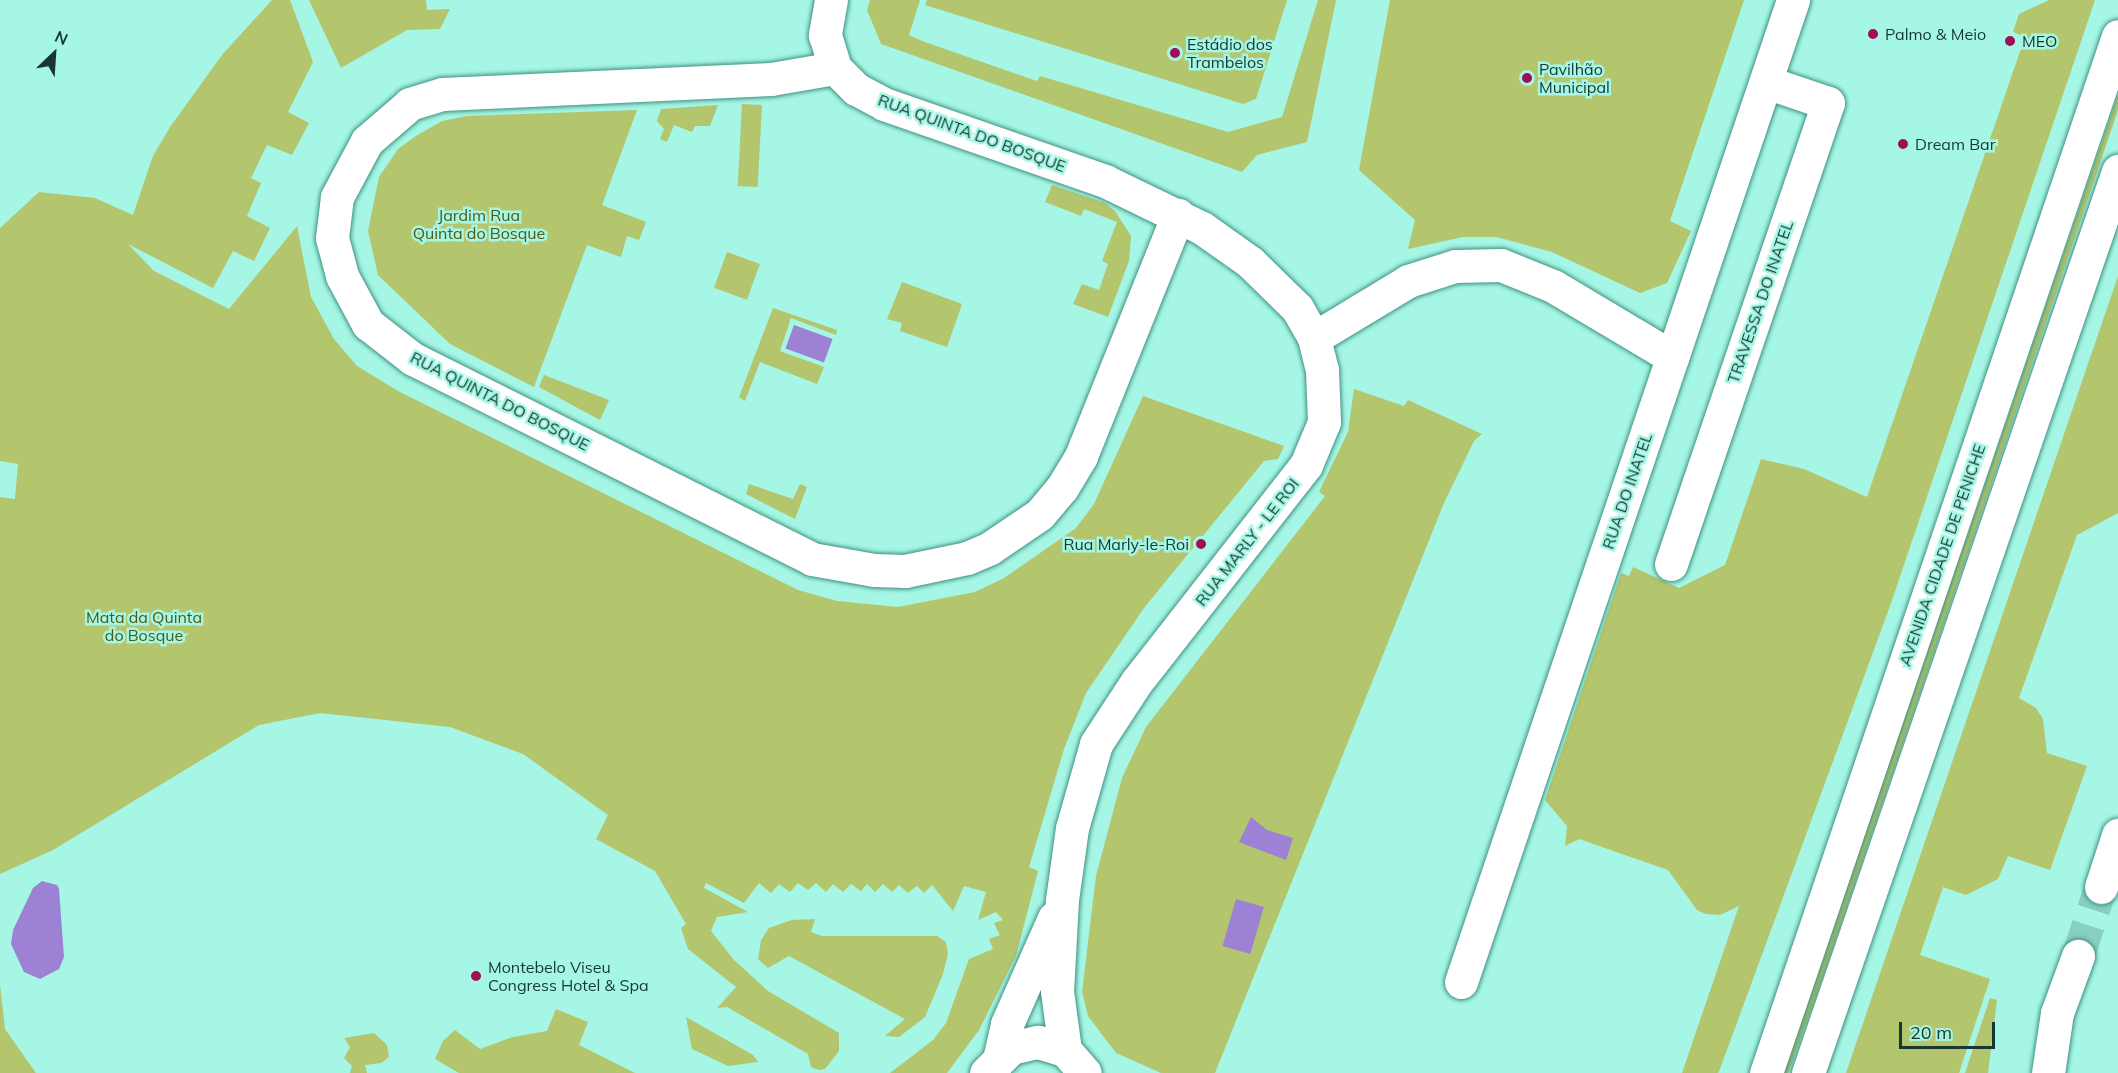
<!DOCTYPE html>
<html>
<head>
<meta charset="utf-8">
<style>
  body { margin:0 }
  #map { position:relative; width:2118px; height:1073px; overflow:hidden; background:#a5f6e5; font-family:Mulish,sans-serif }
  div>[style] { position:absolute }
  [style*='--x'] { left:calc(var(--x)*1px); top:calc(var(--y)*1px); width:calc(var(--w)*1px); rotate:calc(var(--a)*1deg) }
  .green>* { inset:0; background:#b3c56d; transform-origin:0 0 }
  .water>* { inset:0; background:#9d81d4; transform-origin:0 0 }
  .minor-tunnel>* { height:33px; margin-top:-16.5px; transform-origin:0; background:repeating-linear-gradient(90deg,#88d0c1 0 33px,transparent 0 49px) }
  .roads { filter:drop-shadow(0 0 2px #3f9181) drop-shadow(0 0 2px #3f9181) }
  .minor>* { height:33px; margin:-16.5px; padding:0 16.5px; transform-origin:16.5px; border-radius:16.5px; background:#fff }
  .tertiary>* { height:33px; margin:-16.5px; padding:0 16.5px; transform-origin:16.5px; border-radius:16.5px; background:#fff }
  .primary>* { height:33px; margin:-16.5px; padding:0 16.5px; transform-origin:16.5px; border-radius:16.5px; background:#fff }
  .dots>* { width:16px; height:16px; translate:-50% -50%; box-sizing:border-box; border:3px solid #a5f6e5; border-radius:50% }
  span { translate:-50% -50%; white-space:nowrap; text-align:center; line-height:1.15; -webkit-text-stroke:5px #a5f6e5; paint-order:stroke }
  .poi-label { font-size:16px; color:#163831 }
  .left { translate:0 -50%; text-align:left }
  .right { translate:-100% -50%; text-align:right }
  .street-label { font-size:16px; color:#163831 }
  .park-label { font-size:16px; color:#4e5a15 }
  .north { position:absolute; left:24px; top:24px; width:60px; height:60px; -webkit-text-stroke:4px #a5f6e5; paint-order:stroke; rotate:25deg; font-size:16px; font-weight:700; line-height:24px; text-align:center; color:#163831 }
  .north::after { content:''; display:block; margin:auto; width:21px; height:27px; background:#163831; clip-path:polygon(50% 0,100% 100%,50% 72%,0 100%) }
  .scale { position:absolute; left:1899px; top:1022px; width:96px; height:27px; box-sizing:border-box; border:3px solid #163831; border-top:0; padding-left:8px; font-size:18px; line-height:21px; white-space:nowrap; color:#163831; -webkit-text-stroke:4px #a5f6e5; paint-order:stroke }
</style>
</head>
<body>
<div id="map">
  <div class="green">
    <i style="clip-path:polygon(272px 0,290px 0,313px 62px,288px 112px,309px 123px,292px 155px,267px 145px,251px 178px,261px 183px,247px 216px,270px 228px,254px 261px,233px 251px,213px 288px,128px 244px,154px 271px,229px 309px,297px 226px,311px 297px,334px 339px,357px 366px,398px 391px,798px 590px,837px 601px,898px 607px,975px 592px,1004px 578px,1076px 528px,1094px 504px,1143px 396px,1284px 446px,1278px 459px,1264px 461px,1144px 608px,1086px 693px,1064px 749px,1029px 867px,1038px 871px,1016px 956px,979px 1030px,947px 1073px,890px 1073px,933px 1040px,946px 1023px,969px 959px,993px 949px,989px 939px,1000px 935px,994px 923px,1003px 920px,996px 912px,978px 920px,986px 892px,964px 886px,953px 911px,932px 885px,924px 893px,917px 886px,908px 893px,899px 885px,892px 892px,883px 884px,875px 892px,867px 884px,861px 891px,851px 884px,843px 892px,833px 884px,826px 892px,816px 883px,808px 890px,798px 883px,790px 892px,779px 884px,771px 893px,759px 883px,744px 903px,706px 883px,704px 888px,748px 912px,717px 917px,711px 931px,734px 960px,768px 991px,839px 1033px,839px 1051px,825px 1069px,819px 1070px,811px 1067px,808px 1054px,727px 1007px,717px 1008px,736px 987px,688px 949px,681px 928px,686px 924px,655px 871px,596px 839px,608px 815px,523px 754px,450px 727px,320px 713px,259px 725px,53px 850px,0 874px,0 497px,15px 499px,18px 464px,0 461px,0 228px,39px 192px,95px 198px,133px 215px,153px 156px,170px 127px,222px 55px)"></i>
    <i style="clip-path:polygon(309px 0,426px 0,427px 10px,450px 9px,440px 29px,407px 30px,341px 68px)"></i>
    <i style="clip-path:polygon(870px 0,920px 0,909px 35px,922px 41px,1037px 81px,1040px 76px,1228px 132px,1282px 117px,1318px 0,1336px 0,1307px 142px,1257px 155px,1242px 172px,881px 44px,867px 10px)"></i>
    <i style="clip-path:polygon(927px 0,1287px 0,1256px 99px,1243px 104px,925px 5px)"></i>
    <i style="clip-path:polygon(1390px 0,1744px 0,1670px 221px,1691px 231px,1667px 283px,1640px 293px,1552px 252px,1496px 237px,1463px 237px,1408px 249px,1415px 220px,1359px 170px)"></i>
    <i style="clip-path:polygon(2049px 0,2095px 0,1890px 606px,1720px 1069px,1718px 1073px,1682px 1073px,1739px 906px,1720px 915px,1706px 914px,1697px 910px,1668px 870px,1579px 839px,1565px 846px,1567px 826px,1545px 800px,1621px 573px,1629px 576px,1633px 567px,1679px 588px,1725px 565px,1761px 459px,1804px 469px,1867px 497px,2025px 37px,2013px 32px,2019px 14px)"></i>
    <i style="clip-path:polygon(2118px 95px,2118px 110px,1973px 538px,1817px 994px,1788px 1073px,1783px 1073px)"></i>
    <i style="left:742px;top:104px;width:20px;height:82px;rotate:3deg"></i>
    <i style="clip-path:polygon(718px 105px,710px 126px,695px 126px,692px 132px,674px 125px,667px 142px,660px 139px,664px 129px,657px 121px,661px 109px)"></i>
    <i style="clip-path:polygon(637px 110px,602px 205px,646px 222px,639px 240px,627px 236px,621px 257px,587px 245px,534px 387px,450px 344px,378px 275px,368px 231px,379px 177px,398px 149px,416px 136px,442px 121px,467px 116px)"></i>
    <i style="clip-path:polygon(1052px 185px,1105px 203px,1115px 211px,1131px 236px,1129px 261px,1108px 317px,1073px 304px,1082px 284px,1099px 290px,1108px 264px,1102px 261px,1117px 222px,1084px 209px,1081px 216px,1045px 202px)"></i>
    <i style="left:727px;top:252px;width:35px;height:38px;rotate:20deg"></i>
    <i style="clip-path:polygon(2118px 276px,2118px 513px,2077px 535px,2019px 698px,2036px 708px,2043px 719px,2047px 753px,2087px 766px,2050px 870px,2008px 856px,1998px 879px,1966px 895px,1943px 887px,1920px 955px,1990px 979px,1959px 1073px,1846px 1073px)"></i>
    <i style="clip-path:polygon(902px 282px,962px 304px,947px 347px,900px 331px,902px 323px,887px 319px)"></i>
    <i style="clip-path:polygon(773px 308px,837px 330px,836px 335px,791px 318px,780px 351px,824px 367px,817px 384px,760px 362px,745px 401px,739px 397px)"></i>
    <i style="clip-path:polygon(544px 375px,609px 400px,600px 420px,539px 387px)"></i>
    <i style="clip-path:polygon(1354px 389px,1404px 406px,1408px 400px,1482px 434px,1474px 441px,1444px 503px,1215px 1073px,1161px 1073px,1116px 1053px,1088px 1016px,1082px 992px,1096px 876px,1122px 778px,1146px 727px,1325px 496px,1319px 492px,1348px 432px)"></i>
    <i style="clip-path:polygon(749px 484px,793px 499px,800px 484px,807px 487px,795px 519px,746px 494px)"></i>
    <i style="clip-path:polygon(815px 919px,811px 932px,822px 936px,937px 936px,946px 942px,948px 954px,943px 974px,925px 1017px,899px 1037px,885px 1036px,905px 1019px,789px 956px,768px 968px,758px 959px,761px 940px,769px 928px,792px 920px)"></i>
    <i style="clip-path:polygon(0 985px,5px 1029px,36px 1073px,0 1073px)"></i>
    <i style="clip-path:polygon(1990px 998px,1997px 1000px,1988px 1073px,1965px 1073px)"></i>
    <i style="clip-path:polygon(556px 1009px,588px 1022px,579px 1045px,635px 1073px,459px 1073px,435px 1059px,443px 1041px,455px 1030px,480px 1049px,513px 1037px,547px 1031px)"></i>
    <i style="clip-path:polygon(686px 1017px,753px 1055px,758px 1062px,728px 1066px,692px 1049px)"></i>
    <i style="clip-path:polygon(374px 1033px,387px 1045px,389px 1057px,381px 1063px,365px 1065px,367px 1073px,350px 1073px,352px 1066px,344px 1058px,350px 1047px,344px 1038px)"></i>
  </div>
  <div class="water">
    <i style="left:794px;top:325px;width:41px;height:25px;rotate:20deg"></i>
    <i style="clip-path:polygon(1251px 817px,1267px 830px,1293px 838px,1286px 860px,1239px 842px)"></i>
    <i style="clip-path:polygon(42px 881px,57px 885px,59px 889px,64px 957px,59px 969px,40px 979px,24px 972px,11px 944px,13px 930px,33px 888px)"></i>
    <i style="left:1236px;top:899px;width:29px;height:49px;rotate:16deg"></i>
  </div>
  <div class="minor-tunnel">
    <i style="--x:2078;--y:956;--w:73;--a:-71.6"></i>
  </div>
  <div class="roads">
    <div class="minor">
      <i style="--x:831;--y:0;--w:36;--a:100"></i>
      <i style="--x:825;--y:35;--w:34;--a:73"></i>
      <i style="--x:835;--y:68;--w:30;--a:45"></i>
      <i style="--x:856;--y:89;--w:32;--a:28"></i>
      <i style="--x:884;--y:104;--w:234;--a:19.2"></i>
      <i style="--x:1105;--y:181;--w:108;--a:25.9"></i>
      <i style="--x:1202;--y:228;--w:59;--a:35.3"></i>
      <i style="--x:1250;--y:262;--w:66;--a:44.4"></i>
      <i style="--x:1297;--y:308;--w:34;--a:60"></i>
      <i style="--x:1314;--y:338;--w:33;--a:76"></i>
      <i style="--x:1322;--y:370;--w:52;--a:87.8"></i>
      <i style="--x:1324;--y:422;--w:47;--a:112.7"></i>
      <i style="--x:1306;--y:465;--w:274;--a:128"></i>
      <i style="--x:1137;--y:681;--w:75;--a:123.1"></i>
      <i style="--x:1096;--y:744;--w:87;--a:105.9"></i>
      <i style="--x:1072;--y:828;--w:73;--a:97.9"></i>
      <i style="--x:1062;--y:900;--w:91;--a:93.1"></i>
      <i style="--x:1057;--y:991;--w:60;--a:82.3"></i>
      <i style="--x:835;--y:68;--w:65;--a:170.2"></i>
      <i style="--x:771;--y:79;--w:329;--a:177.4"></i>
      <i style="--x:442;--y:94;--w:34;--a:163"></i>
      <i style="--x:410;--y:104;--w:57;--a:139.3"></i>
      <i style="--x:367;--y:141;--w:64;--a:118.2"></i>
      <i style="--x:337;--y:197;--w:41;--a:97"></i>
      <i style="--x:332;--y:238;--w:39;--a:75"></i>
      <i style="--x:342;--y:276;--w:55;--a:61.6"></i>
      <i style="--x:368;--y:324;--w:57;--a:37.9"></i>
      <i style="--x:413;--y:359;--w:446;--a:26.6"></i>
      <i style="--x:812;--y:559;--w:63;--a:10.1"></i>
      <i style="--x:874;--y:570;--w:31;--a:2"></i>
      <i style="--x:905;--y:571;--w:63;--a:-11.8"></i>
      <i style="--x:967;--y:558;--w:25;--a:-23"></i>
      <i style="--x:990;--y:548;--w:60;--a:-34.2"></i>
      <i style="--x:1040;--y:514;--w:34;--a:-50"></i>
      <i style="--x:1062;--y:488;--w:37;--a:-59"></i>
      <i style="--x:1081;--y:456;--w:260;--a:-68.1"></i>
      <i style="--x:1314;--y:338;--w:110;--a:-31.2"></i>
      <i style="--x:1408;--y:281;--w:49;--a:-17.7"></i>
      <i style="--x:1455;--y:266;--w:46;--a:-1.2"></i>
      <i style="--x:1501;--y:265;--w:56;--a:22"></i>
      <i style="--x:1553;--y:286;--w:139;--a:30.8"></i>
      <i style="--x:1671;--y:564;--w:487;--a:-71.2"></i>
      <i style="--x:1828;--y:103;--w:65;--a:-161.3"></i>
      <i style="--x:2101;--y:887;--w:55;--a:-71.9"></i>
      <i style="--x:1461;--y:982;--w:1037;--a:-71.32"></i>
      <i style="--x:1000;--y:1055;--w:32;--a:-77"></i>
      <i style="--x:1007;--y:1024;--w:116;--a:-66.1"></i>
      <i style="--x:2048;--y:1073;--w:61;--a:-81.5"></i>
      <i style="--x:2057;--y:1013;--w:61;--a:-69.8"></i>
    </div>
    <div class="tertiary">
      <i style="--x:986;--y:1073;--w:35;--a:-45"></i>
      <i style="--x:1011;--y:1048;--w:28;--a:-13"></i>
      <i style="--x:1038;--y:1042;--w:28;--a:17"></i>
      <i style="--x:1065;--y:1050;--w:30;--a:49"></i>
    </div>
    <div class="primary">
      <i style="--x:1766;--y:1073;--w:1095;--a:-71.25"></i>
      <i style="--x:1808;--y:1073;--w:954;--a:-71.03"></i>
    </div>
  </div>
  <div class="dots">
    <i style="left:1873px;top:34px;background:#a00e56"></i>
    <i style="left:2010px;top:41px;background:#a00e56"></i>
    <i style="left:1175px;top:53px;background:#a00e56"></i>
    <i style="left:1527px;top:78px;background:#a00e56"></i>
    <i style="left:1903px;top:144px;background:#a00e56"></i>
    <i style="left:1201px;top:544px;background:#a00e56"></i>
    <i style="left:476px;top:976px;background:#a00e56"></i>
  </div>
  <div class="poi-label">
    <span class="left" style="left:1885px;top:34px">Palmo &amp; Meio</span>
    <span class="left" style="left:2022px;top:41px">MEO</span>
    <span class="left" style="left:1187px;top:53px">Estádio dos<br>Trambelos</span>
    <span class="left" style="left:1539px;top:78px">Pavilhão<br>Municipal</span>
    <span class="left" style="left:1915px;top:144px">Dream Bar</span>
    <span class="right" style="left:1189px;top:544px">Rua Marly-le-Roi</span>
    <span class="left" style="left:488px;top:976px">Montebelo Viseu<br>Congress Hotel &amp; Spa</span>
  </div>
  <div class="street-label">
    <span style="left:972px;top:133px;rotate:20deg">RUA QUINTA DO BOSQUE</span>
    <span style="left:1760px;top:302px;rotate:-71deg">TRAVESSA DO INATEL</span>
    <span style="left:500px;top:401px;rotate:27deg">RUA QUINTA DO BOSQUE</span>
    <span style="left:1627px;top:491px;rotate:-71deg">RUA DO INATEL</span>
    <span style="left:1247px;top:542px;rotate:-52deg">RUA MARLY - LE ROI</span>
    <span style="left:1942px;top:555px;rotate:-71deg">AVENIDA CIDADE DE PENICHE</span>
  </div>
  <div class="park-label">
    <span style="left:479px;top:224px">Jardim Rua<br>Quinta do Bosque</span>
    <span style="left:144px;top:626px">Mata da Quinta<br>do Bosque</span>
  </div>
  <div class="north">N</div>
  <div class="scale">20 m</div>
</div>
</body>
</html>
